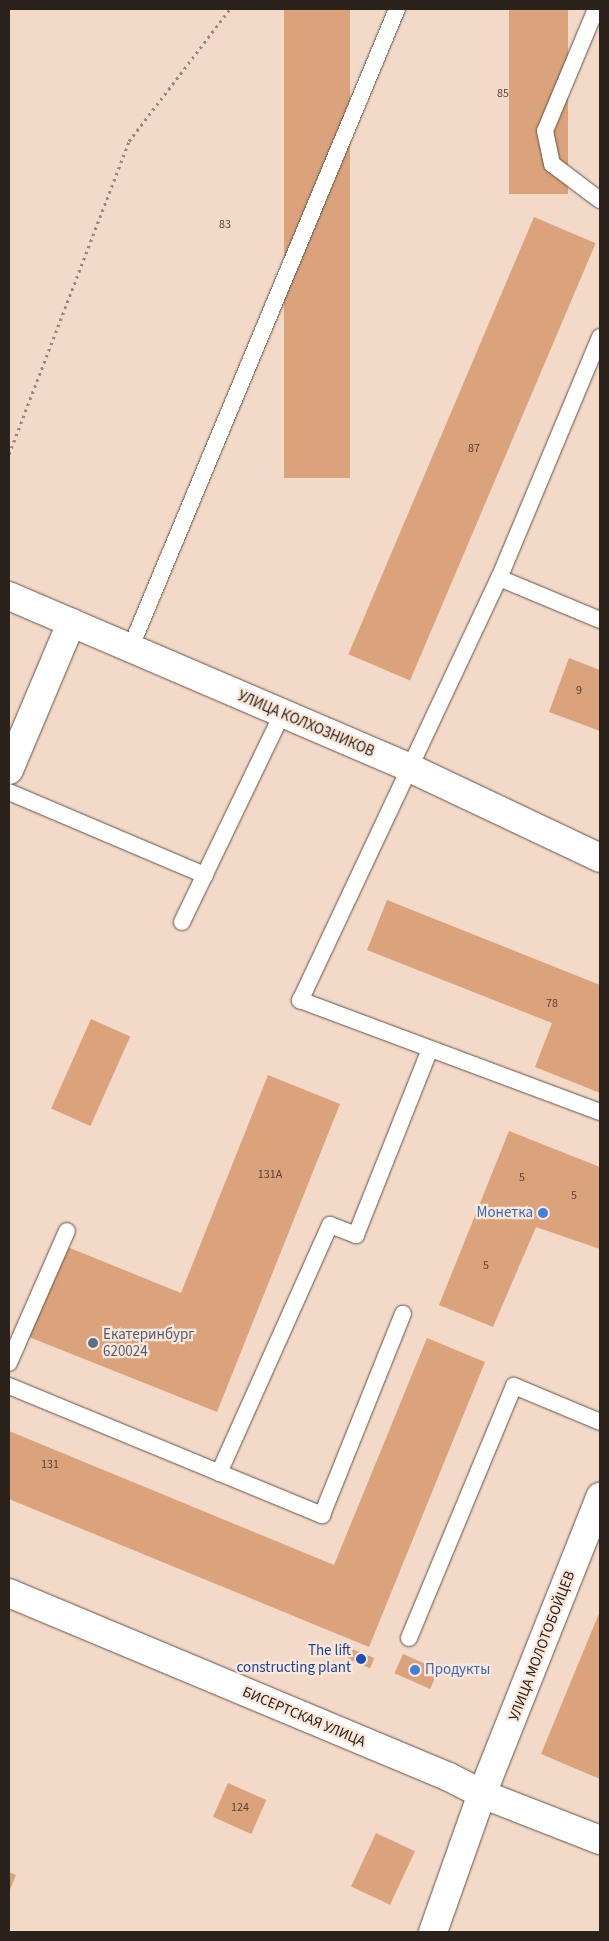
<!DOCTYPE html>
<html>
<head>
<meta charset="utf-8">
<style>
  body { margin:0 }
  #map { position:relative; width:609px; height:1941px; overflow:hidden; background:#f2d9c8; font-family:"Source Sans 3",sans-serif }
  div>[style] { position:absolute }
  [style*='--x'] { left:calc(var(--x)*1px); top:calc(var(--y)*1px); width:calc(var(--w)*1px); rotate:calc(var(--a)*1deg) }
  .building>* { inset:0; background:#dba37b; transform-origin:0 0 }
  .path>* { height:3px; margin-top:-1.5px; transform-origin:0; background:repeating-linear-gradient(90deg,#9a887c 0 2.5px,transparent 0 6.5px) }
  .roads { filter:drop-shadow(0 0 1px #675244) drop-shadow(0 0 1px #675244) }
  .lane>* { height:16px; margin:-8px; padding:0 8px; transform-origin:8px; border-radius:8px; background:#fff }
  .street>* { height:28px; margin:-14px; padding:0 14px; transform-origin:14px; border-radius:14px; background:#fff }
  .secondary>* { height:28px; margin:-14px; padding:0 14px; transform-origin:14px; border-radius:14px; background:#fff }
  .dots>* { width:14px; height:14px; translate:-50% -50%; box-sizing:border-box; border:2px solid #fbe7da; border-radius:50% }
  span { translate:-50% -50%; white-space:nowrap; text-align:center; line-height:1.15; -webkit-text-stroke:4.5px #fbe7da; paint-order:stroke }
  .number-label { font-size:12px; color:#574234 }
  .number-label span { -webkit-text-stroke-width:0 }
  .street-label { font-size:15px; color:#2b221c }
  .shop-label { font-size:15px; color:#366cbe }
  .right { translate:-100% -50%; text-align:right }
  .left { translate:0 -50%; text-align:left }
  .service-label { font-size:15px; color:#4e5e75 }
  .transit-label { font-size:15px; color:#164399 }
  .frame { position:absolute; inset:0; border:10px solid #2b221c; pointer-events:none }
</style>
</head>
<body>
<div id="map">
  <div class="building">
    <i style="left:284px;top:9px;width:66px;height:469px"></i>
    <i style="left:509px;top:9px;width:59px;height:185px"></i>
    <i style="left:534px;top:217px;width:67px;height:475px;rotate:23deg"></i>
    <i style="clip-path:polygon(569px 658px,600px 670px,600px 731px,549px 712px)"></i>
    <i style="clip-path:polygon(387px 900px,600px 985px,600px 1093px,535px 1067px,552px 1023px,367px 950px)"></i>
    <i style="left:91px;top:1019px;width:43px;height:98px;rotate:24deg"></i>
    <i style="clip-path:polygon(268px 1075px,340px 1104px,217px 1412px,29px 1337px,65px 1246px,181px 1293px)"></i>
    <i style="clip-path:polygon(509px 1131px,600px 1167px,600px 1249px,536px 1227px,493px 1327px,439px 1305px)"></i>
    <i style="clip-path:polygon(427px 1338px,485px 1362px,369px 1647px,9px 1499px,9px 1431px,334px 1565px)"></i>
    <i style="clip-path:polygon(600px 1611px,600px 1779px,541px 1754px)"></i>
    <i style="left:352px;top:1649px;width:24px;height:11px;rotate:22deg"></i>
    <i style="left:403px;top:1654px;width:39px;height:21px;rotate:24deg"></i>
    <i style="left:228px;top:1783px;width:42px;height:37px;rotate:24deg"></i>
    <i style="left:376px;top:1833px;width:43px;height:59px;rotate:25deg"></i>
    <i style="clip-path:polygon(9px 1872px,16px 1875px,9px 1892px)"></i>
  </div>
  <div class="path">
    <i style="--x:9;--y:454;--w:335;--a:-69"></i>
    <i style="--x:129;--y:141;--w:166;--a:-52.6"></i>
  </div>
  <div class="roads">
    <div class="lane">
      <i style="--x:596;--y:9;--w:132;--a:112.7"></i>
      <i style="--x:545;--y:131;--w:34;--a:78"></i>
      <i style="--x:552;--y:164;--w:60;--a:36.9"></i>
      <i style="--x:600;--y:337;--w:261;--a:112.7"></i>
      <i style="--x:499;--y:578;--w:467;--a:115.2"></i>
      <i style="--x:300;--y:1000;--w:320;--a:20.5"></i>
      <i style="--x:499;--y:578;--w:109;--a:22.6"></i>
      <i style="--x:130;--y:649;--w:693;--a:-67.35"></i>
      <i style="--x:9;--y:792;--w:213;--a:23"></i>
      <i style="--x:182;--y:922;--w:231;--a:-64.3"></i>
      <i style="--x:9;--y:1363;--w:144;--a:-66.3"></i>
      <i style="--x:9;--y:1386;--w:339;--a:22.4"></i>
      <i style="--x:322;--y:1515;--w:217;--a:-68.1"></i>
      <i style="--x:219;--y:1473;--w:272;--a:-65.9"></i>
      <i style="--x:330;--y:1225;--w:28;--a:21"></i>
      <i style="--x:356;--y:1235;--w:200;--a:-68.3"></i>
      <i style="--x:409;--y:1638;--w:273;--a:-67.4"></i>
      <i style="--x:514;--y:1386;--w:93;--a:22.7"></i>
    </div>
    <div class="street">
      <i style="--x:9;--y:596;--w:439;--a:23.2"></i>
      <i style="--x:412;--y:769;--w:208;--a:25.3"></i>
      <i style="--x:9;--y:770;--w:160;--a:-67.1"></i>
      <i style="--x:433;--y:1932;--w:146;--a:-70.5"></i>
      <i style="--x:482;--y:1794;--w:320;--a:-68.3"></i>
    </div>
    <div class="secondary">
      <i style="--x:9;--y:1593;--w:475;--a:22.7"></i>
      <i style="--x:447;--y:1776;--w:39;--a:27"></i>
      <i style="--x:482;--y:1794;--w:127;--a:21.3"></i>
    </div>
  </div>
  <div class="dots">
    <i style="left:543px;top:1213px;background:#3f7fe0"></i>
    <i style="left:93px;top:1343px;background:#5c6f8a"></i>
    <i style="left:361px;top:1659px;background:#1a4fb4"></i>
    <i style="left:415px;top:1670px;background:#3f7fe0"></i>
  </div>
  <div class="number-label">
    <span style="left:503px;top:94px">85</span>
    <span style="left:225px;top:225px">83</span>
    <span style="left:474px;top:449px">87</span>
    <span style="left:579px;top:691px">9</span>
    <span style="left:552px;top:1004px">78</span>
    <span style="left:270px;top:1175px">131А</span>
    <span style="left:522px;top:1178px">5</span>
    <span style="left:574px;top:1196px">5</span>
    <span style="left:486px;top:1266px">5</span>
    <span style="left:50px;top:1465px">131</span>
    <span style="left:240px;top:1808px">124</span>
  </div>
  <div class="street-label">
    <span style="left:306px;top:724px;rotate:23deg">УЛИЦА КОЛХОЗНИКОВ</span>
    <span style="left:542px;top:1646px;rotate:-69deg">УЛИЦА МОЛОТОБОЙЦЕВ</span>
    <span style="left:304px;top:1717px;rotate:23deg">БИСЕРТСКАЯ УЛИЦА</span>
  </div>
  <div class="shop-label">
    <span class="right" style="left:533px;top:1213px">Монетка</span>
    <span class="left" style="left:425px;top:1670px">Продукты</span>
  </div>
  <div class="service-label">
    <span class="left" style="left:103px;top:1343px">Екатеринбург<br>620024</span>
  </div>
  <div class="transit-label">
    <span class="right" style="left:351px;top:1659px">The lift<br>constructing plant</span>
  </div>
  <div class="frame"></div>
</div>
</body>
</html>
